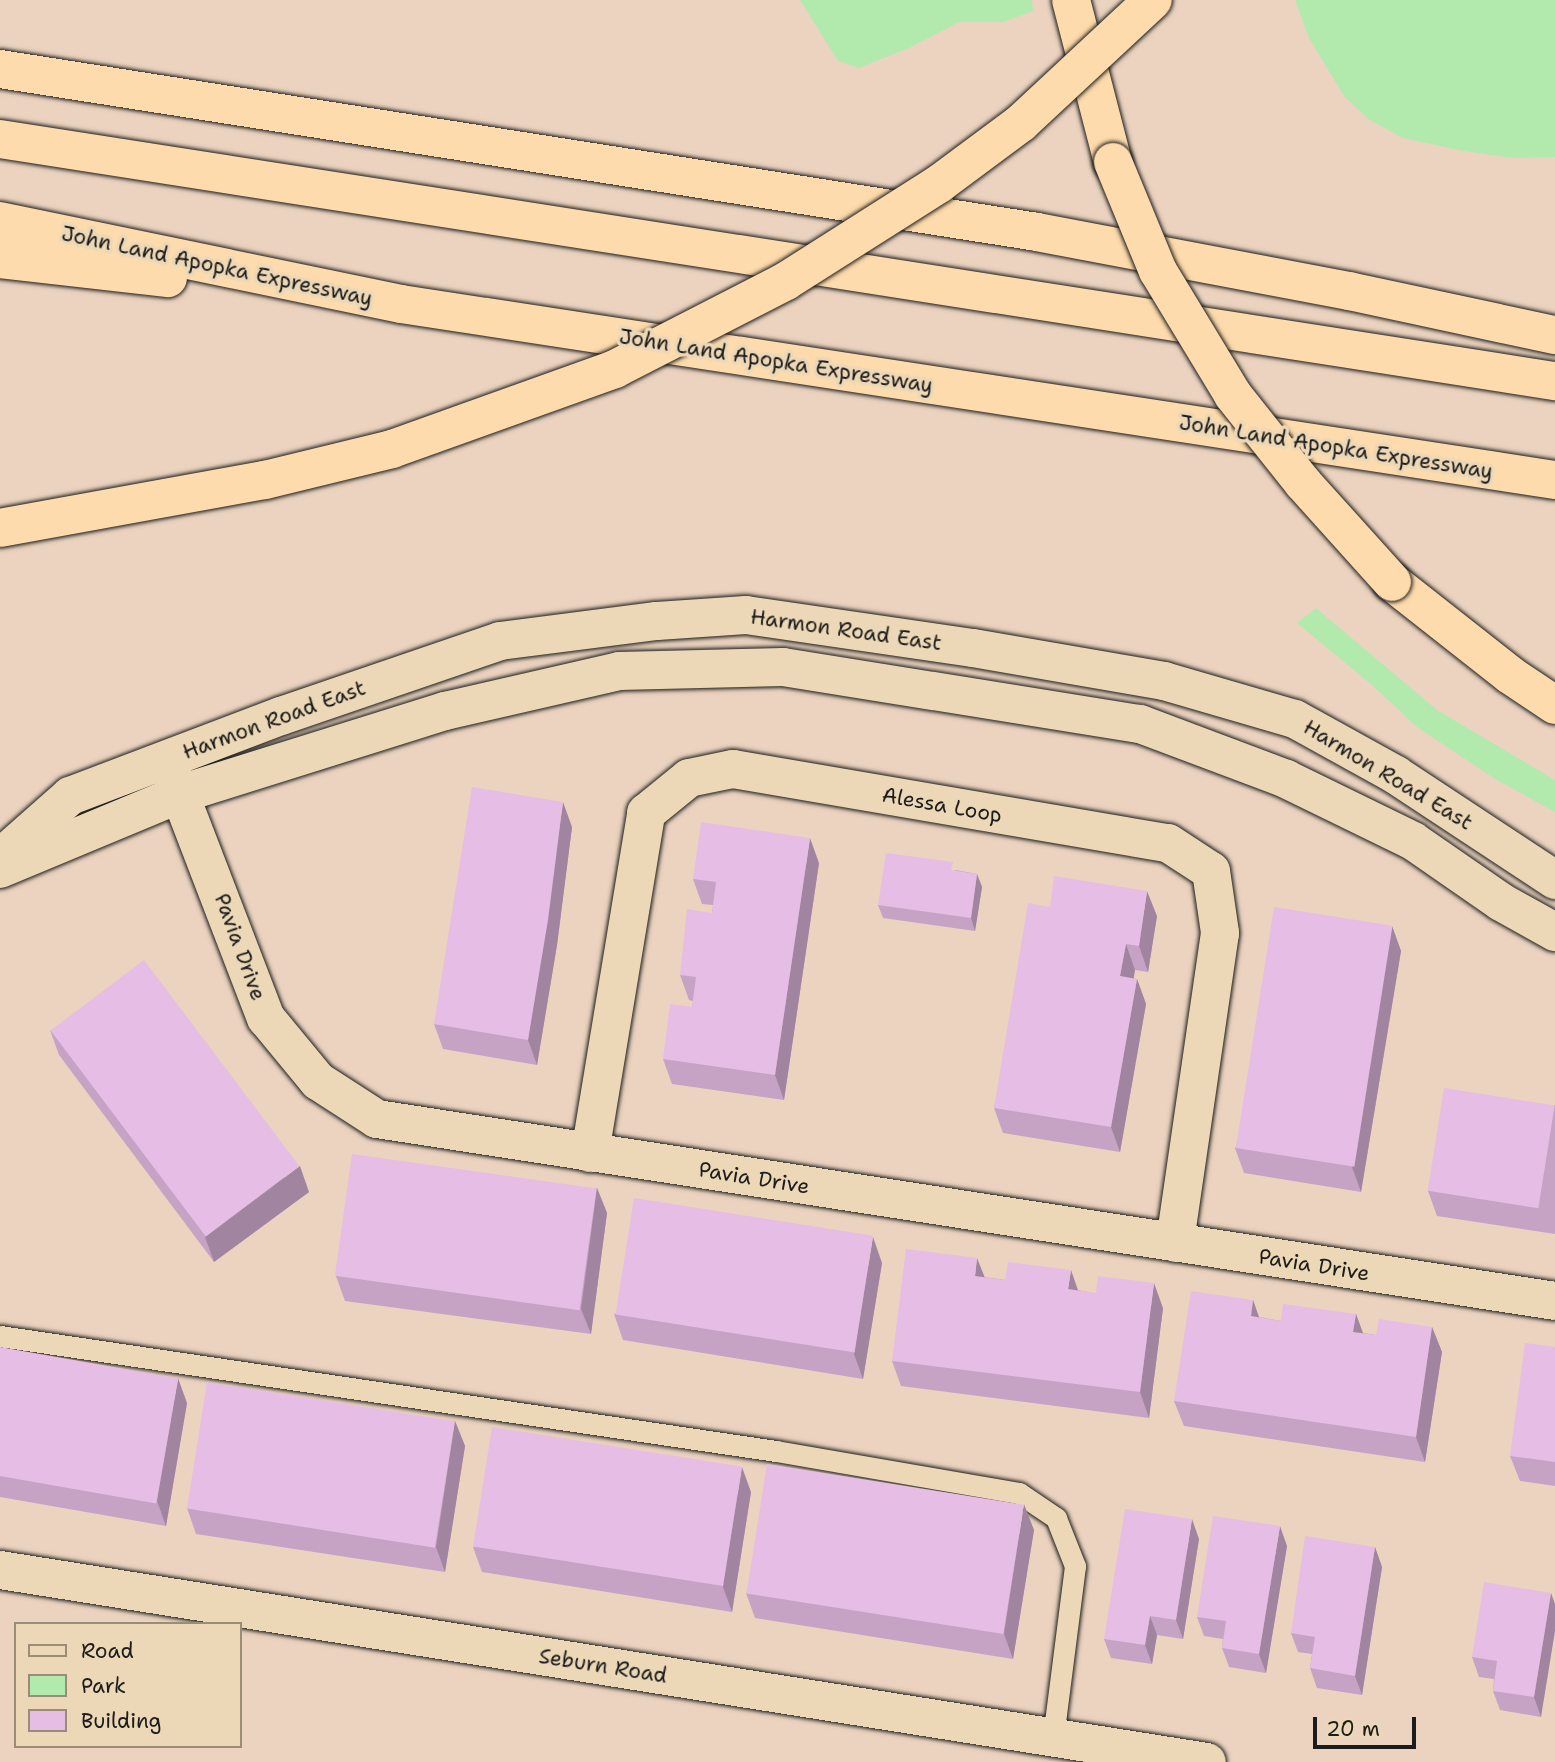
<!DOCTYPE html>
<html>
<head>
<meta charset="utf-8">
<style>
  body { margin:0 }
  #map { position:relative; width:1555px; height:1762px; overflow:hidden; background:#ebd3bf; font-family:"Shantell Sans",sans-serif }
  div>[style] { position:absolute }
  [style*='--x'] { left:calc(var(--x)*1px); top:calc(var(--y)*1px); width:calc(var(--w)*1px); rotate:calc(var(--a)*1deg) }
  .green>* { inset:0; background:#b2eaad }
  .roads { filter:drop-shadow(0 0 2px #1c1c1c) drop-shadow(0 0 2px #1c1c1c) }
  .lane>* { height:21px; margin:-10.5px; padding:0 10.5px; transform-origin:10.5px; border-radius:10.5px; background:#ecd8b6 }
  .street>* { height:38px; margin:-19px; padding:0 19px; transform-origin:19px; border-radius:19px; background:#ecd8b6 }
  .highway>* { height:38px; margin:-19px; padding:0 19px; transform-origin:19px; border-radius:19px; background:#fedbac }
  .bridges { filter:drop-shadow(0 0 2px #1c1c1c) drop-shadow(0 0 2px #1c1c1c) }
  .highway-bridge>* { height:38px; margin:-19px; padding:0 19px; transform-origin:19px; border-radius:19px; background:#fedbac }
  .wall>* { inset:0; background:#c6a3c4 }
  .shaded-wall>* { inset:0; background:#a184a0 }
  .building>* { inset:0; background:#e6bde4; transform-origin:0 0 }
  span { translate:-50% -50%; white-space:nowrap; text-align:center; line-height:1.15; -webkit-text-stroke:7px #ecd8b6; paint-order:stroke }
  .street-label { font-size:21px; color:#1c1c1c }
  .legend { position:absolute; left:14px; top:1622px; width:228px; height:126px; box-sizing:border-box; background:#ecd8b6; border:2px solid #998d78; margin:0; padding:9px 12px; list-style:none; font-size:21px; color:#1c1c1c }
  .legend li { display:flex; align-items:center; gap:14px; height:35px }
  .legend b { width:35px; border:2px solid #998d78 }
  .scale { position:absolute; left:1313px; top:1717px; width:103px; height:32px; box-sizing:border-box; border:4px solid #1c1c1c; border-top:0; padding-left:9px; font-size:21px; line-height:24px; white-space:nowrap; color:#1c1c1c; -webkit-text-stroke:5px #ecd8b6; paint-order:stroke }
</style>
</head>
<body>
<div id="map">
  <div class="green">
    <i style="clip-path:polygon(800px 0,1032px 0,1033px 11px,1003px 22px,959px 22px,911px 47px,859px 68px,838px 61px)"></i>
    <i style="clip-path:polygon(1295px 0,1555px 0,1555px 157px,1513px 158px,1464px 151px,1403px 138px,1368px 119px,1344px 96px,1309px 38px)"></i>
    <i style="clip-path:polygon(1316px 608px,1437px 710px,1555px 780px,1555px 812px,1495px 779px,1417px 727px,1372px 685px,1297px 623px)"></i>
  </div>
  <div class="roads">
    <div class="lane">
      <i style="--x:0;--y:1336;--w:784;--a:8.43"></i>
      <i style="--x:776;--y:1451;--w:247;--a:9.8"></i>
      <i style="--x:1019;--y:1493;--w:45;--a:34"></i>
      <i style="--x:1056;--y:1518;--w:52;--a:68.4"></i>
      <i style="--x:1075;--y:1566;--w:173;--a:97.3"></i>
    </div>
    <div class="street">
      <i style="--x:171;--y:771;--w:265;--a:69"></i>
      <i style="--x:266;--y:1018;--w:82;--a:50.5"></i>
      <i style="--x:318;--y:1081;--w:70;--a:32.8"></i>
      <i style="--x:377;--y:1119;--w:1192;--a:8.78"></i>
      <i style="--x:0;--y:858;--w:94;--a:-41.5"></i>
      <i style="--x:70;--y:796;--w:226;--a:-20.8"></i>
      <i style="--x:281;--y:716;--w:231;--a:-18.9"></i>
      <i style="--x:500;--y:641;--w:158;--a:-7.3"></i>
      <i style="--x:657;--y:621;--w:89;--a:-3.9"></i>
      <i style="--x:746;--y:615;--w:229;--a:8.3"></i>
      <i style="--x:973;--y:648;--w:194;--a:9.8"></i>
      <i style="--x:1164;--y:681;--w:136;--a:16.2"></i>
      <i style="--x:1295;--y:719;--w:115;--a:29"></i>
      <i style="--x:1396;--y:775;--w:191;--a:33.4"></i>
      <i style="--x:0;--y:869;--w:195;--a:-22.6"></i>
      <i style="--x:180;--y:794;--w:278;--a:-17.4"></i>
      <i style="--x:445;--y:711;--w:179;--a:-12.9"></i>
      <i style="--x:619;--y:671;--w:164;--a:-1.4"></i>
      <i style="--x:783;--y:667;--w:362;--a:9.1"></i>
      <i style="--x:1140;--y:724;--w:156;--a:20.6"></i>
      <i style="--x:1286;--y:779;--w:141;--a:26"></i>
      <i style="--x:1413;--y:841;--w:107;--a:34.7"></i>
      <i style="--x:1501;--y:902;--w:62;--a:29.1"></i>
      <i style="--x:590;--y:1153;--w:345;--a:-80.6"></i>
      <i style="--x:646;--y:813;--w:55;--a:-39.1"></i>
      <i style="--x:689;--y:778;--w:45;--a:-11.6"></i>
      <i style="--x:733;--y:769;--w:441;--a:9.7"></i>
      <i style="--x:1168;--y:843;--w:51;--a:33.1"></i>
      <i style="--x:1211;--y:871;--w:63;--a:81.7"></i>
      <i style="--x:1220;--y:933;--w:313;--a:98.3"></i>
      <i style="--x:0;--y:1570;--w:1222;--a:9.04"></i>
    </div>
    <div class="highway">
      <i style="--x:1071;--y:0;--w:167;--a:75.5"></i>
      <i style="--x:0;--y:69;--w:1050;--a:8.93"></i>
      <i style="--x:1037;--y:232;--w:318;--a:10.7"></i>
      <i style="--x:1349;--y:291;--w:211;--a:12.1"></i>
      <i style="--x:0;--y:139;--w:1574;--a:8.85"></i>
      <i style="--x:0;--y:221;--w:409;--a:11.7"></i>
      <i style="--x:401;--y:304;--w:1167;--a:8.67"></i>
      <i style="--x:0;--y:259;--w:169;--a:6.5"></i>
      <i style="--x:1392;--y:582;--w:150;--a:38.2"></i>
      <i style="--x:1510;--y:675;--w:54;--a:33.7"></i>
    </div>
  </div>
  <div class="bridges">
    <div class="highway-bridge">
      <i style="--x:1113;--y:162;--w:118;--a:67.6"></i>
      <i style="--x:1158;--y:271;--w:145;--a:58.8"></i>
      <i style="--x:1233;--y:395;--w:112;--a:51.5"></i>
      <i style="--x:1303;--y:483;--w:133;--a:48"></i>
      <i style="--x:0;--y:528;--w:269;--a:-10.3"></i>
      <i style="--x:265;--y:480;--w:131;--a:-13.7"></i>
      <i style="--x:392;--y:449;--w:237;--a:-19.7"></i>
      <i style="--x:615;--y:369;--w:192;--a:-27.2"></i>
      <i style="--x:786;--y:281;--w:181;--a:-32.4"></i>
      <i style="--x:939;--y:184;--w:102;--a:-36.6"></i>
      <i style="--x:1021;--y:123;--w:180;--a:-43"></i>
    </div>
  </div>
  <div class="wall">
    <i style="clip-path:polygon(572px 827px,557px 945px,537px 1065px,443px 1049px,434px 1024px)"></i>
    <i style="clip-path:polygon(819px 863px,784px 1100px,672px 1084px,663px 1059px,692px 1007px,693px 1001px,689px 1000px,680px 975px,712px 913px,713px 905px,702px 904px,693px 879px)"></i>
    <i style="clip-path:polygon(956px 870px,977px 874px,982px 887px,975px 931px,883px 918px,878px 905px)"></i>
    <i style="clip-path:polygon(1050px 907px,1157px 916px,1148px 972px,1135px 970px,1133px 978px,1137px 979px,1146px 1004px,1120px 1152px,1003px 1133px,994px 1108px)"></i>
    <i style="clip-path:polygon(1392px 926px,1401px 951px,1361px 1192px,1244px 1173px,1235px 1148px)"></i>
    <i style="clip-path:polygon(50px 1030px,309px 1192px,214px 1262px,59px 1055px)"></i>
    <i style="clip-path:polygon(1555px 1105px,1555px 1234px,1437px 1216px,1428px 1191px)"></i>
    <i style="clip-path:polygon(597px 1188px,607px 1213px,591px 1334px,345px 1301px,336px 1276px)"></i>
    <i style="clip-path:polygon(882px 1263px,863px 1379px,623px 1340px,614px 1314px)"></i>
    <i style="clip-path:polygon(984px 1277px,1078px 1290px,1163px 1308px,1149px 1418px,901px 1386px,892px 1361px)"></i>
    <i style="clip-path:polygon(1253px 1300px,1259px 1317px,1281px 1321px,1356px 1314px,1363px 1333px,1376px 1335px,1432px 1327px,1442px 1352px,1425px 1462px,1184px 1426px,1174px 1401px)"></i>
    <i style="clip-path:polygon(0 1347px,187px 1403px,166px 1526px,0 1497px)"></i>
    <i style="clip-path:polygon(1555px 1347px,1555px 1486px,1520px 1481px,1510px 1456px)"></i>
    <i style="clip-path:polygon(455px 1421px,465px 1446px,445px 1572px,196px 1534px,187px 1508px)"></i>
    <i style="clip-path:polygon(751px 1492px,732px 1612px,482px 1572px,473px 1547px)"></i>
    <i style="clip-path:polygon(1034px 1530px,1013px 1659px,755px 1618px,746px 1593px)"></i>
    <i style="clip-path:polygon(1199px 1539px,1183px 1639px,1157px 1635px,1152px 1664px,1111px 1658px,1104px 1639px)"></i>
    <i style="clip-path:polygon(1287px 1546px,1266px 1673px,1229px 1667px,1222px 1648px,1223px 1639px,1204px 1636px,1197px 1617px)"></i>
    <i style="clip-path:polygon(1375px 1547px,1382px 1567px,1362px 1695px,1317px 1688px,1310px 1668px,1312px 1654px,1298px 1652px,1291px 1633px)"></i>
    <i style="clip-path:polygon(1551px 1593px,1541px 1717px,1500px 1710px,1493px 1691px,1494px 1679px,1479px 1677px,1472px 1657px)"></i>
  </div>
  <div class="shaded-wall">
    <i style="clip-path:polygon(563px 802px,572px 827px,557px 945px,537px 1065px,528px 1040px)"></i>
    <i style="clip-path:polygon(810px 838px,819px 863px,784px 1100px,775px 1075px)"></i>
    <i style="clip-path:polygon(977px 874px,982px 887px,975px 931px,971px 918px)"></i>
    <i style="clip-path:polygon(1147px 891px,1157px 916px,1148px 972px,1139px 946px)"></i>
    <i style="clip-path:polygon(1392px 926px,1401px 951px,1361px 1192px,1352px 1167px)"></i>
    <i style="clip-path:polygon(1126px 944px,1135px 970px,1130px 1001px,1120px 976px)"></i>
    <i style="clip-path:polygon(1137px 979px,1146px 1004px,1120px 1152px,1111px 1127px)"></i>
    <i style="clip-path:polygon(300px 1166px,309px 1192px,214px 1262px,205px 1237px)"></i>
    <i style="clip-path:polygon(597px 1188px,607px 1213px,591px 1334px,581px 1309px)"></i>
    <i style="clip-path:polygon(873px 1237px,882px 1263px,863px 1379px,854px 1354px)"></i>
    <i style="clip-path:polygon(977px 1258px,987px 1283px,975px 1276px)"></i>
    <i style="clip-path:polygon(1071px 1270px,1080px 1296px,1068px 1289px)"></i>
    <i style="clip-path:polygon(1154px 1283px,1163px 1308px,1149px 1418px,1140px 1392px)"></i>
    <i style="clip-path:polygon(1253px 1300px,1262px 1326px,1251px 1316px)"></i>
    <i style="clip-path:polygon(1356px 1314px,1365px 1339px,1353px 1332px)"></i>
    <i style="clip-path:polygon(1432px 1327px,1442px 1352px,1425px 1462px,1416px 1437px)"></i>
    <i style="clip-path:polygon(178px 1378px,187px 1403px,166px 1526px,157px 1501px)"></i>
    <i style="clip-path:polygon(455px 1421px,465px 1446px,445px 1572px,436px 1547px)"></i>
    <i style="clip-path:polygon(742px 1467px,751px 1492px,732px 1612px,723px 1587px)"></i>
    <i style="clip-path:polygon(1024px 1504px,1034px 1530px,1013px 1659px,1004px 1634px)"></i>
    <i style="clip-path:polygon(1192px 1519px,1199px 1539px,1183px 1639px,1176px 1620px)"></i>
    <i style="clip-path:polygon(1280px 1526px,1287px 1546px,1266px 1673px,1259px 1654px)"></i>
    <i style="clip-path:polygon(1375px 1547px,1382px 1567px,1362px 1695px,1355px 1676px)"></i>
    <i style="clip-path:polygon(1551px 1593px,1555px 1604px,1555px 1631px,1541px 1717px,1534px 1697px)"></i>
    <i style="clip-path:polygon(1150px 1616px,1157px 1635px,1152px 1664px,1145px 1645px)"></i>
  </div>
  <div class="building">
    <i style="clip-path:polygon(472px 787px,563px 802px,548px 920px,528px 1040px,434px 1024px)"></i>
    <i style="clip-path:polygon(701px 822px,810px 838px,775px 1075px,663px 1059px,670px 1004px,692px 1007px,696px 977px,680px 975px,687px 909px,712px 913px,716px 882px,693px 879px)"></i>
    <i style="clip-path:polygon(886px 853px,953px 862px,951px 870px,977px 874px,971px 918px,878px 905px)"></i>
    <i style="clip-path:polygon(1054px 876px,1147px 891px,1139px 946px,1126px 944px,1120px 976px,1137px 979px,1111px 1127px,994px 1108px,1028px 903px,1050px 907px)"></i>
    <i style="left:1274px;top:907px;width:120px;height:244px;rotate:9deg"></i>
    <i style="left:144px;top:960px;width:258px;height:117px;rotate:53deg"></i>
    <i style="left:1444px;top:1088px;width:112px;height:104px;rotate:9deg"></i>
    <i style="left:352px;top:1154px;width:247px;height:123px;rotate:8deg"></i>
    <i style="left:634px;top:1198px;width:242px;height:118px;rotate:9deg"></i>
    <i style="clip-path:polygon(906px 1249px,977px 1258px,975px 1276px,1005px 1280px,1008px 1262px,1071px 1270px,1068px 1289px,1096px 1293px,1098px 1276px,1154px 1283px,1140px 1392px,892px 1361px)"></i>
    <i style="clip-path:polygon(1191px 1291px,1253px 1300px,1251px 1316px,1281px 1321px,1283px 1304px,1356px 1314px,1353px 1332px,1376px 1335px,1379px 1319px,1432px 1327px,1416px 1437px,1174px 1401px)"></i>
    <i style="clip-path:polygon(1525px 1343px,1555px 1347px,1555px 1462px,1510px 1456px)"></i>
    <i style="left:0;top:1347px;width:181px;height:127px;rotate:10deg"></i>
    <i style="left:207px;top:1382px;width:251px;height:128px;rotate:9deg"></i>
    <i style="left:492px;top:1427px;width:253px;height:121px;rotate:9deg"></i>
    <i style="left:767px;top:1464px;width:260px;height:131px;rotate:9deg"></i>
    <i style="clip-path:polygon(1125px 1509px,1192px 1519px,1176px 1620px,1150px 1616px,1145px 1645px,1104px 1639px)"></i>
    <i style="clip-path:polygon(1213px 1516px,1280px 1526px,1259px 1654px,1222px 1648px,1226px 1621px,1197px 1617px)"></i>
    <i style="clip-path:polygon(1305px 1536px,1375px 1547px,1355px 1676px,1310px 1668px,1315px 1637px,1291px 1633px)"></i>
    <i style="clip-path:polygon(1484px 1582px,1551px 1593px,1534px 1697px,1493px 1691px,1497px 1661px,1472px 1657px)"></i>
  </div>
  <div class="street-label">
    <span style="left:217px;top:266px;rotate:12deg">John Land Apopka Expressway</span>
    <span style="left:776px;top:361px;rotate:9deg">John Land Apopka Expressway</span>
    <span style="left:1336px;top:447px;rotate:9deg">John Land Apopka Expressway</span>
    <span style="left:846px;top:630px;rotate:8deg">Harmon Road East</span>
    <span style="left:274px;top:720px;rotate:-20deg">Harmon Road East</span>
    <span style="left:1388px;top:775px;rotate:31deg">Harmon Road East</span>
    <span style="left:942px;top:805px;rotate:10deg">Alessa Loop</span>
    <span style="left:240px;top:947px;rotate:70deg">Pavia Drive</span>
    <span style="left:754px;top:1178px;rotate:9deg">Pavia Drive</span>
    <span style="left:1314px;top:1265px;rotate:9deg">Pavia Drive</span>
    <span style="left:603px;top:1666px;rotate:9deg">Seburn Road</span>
  </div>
  <ul class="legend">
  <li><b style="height:9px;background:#ecd8b6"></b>Road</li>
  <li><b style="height:19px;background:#b2eaad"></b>Park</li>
  <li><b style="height:19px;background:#e6bde4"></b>Building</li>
  </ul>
  <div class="scale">20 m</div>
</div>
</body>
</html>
